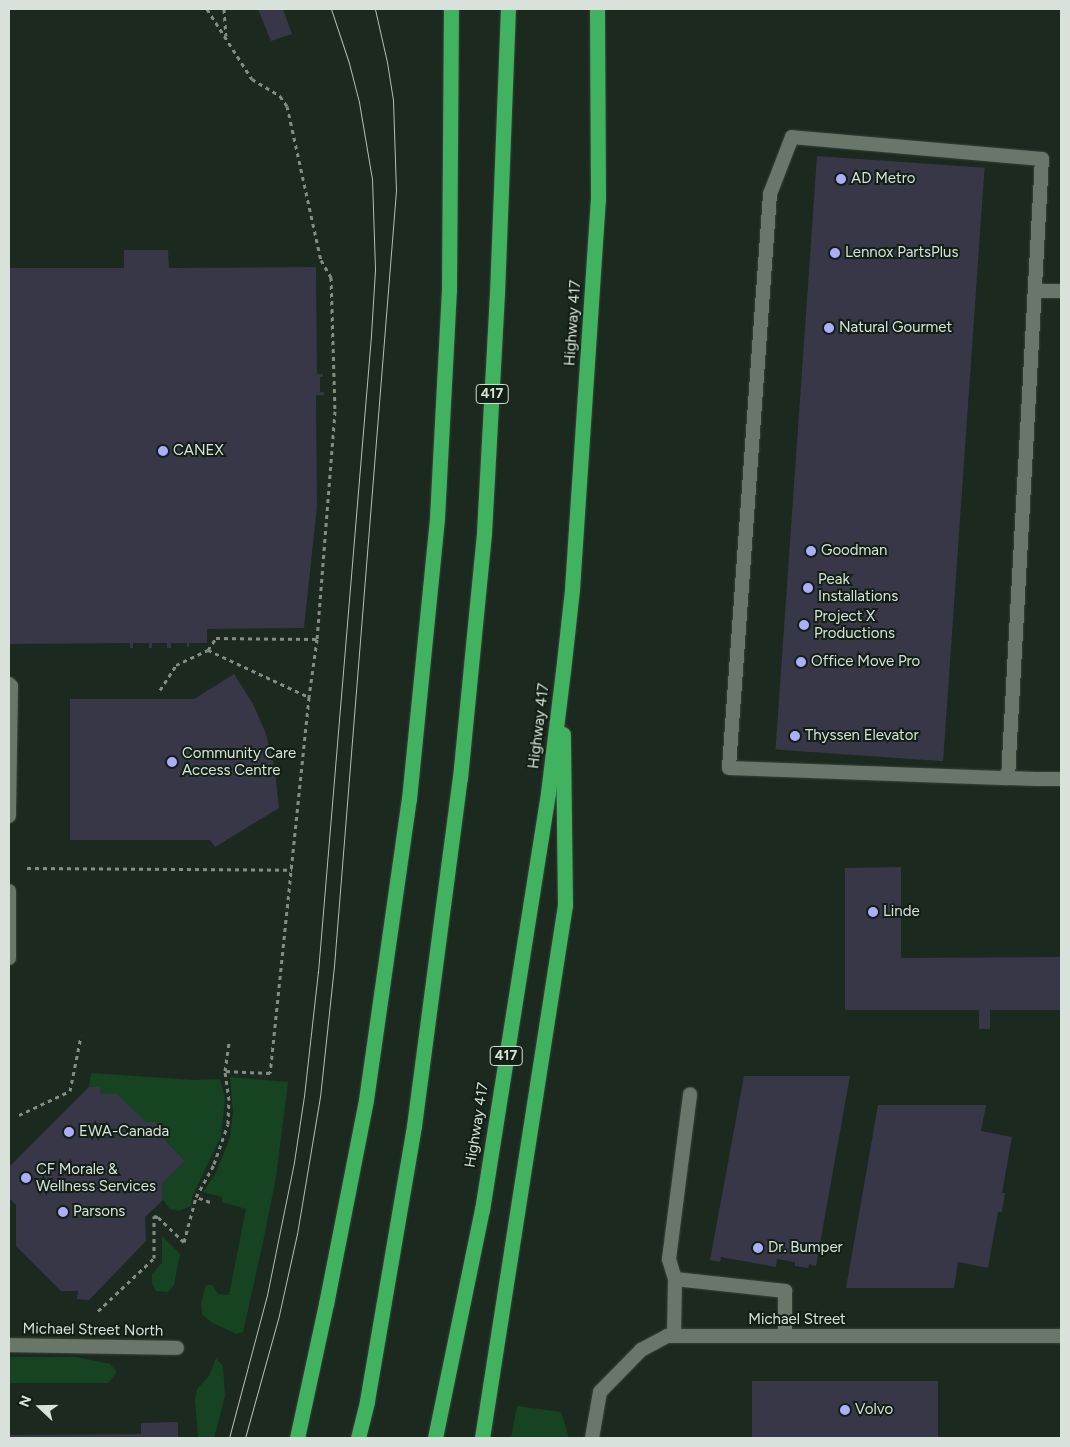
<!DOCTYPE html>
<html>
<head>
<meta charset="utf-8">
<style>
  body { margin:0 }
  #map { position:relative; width:1070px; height:1447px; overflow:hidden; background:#1c291e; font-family:Figtree,sans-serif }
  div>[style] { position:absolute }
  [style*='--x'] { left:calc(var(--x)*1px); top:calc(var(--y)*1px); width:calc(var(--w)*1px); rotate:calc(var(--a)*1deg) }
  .green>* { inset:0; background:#164422 }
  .building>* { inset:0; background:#373747; transform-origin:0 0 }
  .path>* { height:3px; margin-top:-1.5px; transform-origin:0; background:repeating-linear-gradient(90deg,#838d85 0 4px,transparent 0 8px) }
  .roads { filter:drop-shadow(0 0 1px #38433a) drop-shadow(0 0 1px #38433a) }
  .service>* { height:14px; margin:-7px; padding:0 7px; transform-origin:7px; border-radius:7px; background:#68776a }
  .minor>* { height:14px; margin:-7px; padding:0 7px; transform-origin:7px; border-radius:7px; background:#68776a }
  .motorway>* { height:15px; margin:-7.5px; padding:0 7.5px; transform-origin:7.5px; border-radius:7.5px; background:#41b25f }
  .tram>* { height:1px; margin:-0.5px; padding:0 0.5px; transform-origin:0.5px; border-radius:0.5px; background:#b5beb7 }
  .dots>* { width:14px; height:14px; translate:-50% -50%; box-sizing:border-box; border:2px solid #121f15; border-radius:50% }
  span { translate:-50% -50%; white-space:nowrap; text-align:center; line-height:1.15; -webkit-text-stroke:4px #121f15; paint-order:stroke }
  .shield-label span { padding:1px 4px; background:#121f15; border:1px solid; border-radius:4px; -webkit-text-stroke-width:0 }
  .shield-label { font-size:14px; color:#d8e1da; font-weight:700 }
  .poi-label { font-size:15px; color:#d8e1da }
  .left { translate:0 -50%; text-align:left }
  .street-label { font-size:15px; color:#d8e1da }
  .frame { position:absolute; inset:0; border:10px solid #d8e1da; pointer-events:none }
  .north { position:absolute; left:15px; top:1382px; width:50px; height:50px; -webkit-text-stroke:4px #121f15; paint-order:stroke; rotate:291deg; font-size:14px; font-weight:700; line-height:20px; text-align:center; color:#d8e1da }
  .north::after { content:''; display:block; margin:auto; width:18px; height:22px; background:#d8e1da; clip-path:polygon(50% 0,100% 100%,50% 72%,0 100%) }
</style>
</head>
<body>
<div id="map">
  <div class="green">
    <i style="clip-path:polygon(91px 1073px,194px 1080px,220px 1079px,225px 1099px,221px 1136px,192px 1197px,191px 1206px,179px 1211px,170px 1209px,163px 1200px,162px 1184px,185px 1161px,163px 1138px,162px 1122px,146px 1122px,101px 1094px,100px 1087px,89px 1087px)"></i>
    <i style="clip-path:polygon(230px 1077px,288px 1082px,276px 1177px,262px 1247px,243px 1332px,236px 1334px,211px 1322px,202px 1314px,201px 1302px,206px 1285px,212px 1285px,218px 1294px,229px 1295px,246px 1209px,222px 1202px,222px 1197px,203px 1192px,216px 1173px,230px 1137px,233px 1112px)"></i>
    <i style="clip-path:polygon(162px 1236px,180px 1254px,174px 1285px,168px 1292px,156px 1291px,152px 1283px,152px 1274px,162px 1263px)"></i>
    <i style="clip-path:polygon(9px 1357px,76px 1357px,110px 1364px,117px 1372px,108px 1383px,9px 1383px)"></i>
    <i style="clip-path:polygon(216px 1358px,223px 1366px,225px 1396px,214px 1438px,198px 1438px,195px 1400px,197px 1389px,209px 1376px)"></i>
    <i style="clip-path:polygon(517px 1406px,561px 1412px,569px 1438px,511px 1438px)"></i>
  </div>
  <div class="building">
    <i style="clip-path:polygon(258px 9px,283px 9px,292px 34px,271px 41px)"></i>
    <i style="left:817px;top:156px;width:168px;height:595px;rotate:4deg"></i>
    <i style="clip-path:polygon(124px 250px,168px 250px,169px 268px,316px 267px,317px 374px,323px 374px,323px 377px,320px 377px,320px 392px,324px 392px,324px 395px,316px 395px,317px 506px,304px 628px,207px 629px,207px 643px,189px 643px,189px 647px,187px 647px,187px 643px,171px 643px,171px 648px,167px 648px,167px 643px,152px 643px,152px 648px,149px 648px,149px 643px,133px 643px,133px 648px,130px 648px,130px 643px,9px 644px,9px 268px,124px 268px)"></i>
    <i style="clip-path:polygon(234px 674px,253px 704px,266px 734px,275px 770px,279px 808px,215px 847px,210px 840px,70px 840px,70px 699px,194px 699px)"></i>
    <i style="clip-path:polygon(901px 867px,901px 958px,1061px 957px,1061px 1010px,990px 1010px,990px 1029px,979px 1029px,979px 1010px,845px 1010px,845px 868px)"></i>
    <i style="clip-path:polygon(744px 1076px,850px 1076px,816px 1266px,809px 1264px,808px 1268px,795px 1266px,795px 1262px,777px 1259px,776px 1267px,721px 1257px,720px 1262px,710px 1260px)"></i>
    <i style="clip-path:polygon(89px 1087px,100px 1087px,101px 1094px,117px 1094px,146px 1122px,162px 1122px,163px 1138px,185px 1161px,162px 1184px,163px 1200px,145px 1217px,146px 1241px,89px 1300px,77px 1299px,78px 1291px,61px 1291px,16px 1246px,16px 1205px,9px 1198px,9px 1167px)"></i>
    <i style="clip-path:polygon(878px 1105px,986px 1105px,981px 1131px,1012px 1137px,1002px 1193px,1005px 1193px,1002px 1212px,998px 1212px,988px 1268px,958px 1262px,954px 1288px,846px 1288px)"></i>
    <i style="left:938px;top:1381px;width:57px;height:186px;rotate:90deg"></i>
    <i style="clip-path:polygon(178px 1422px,178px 1438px,9px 1438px,9px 1435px,141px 1434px,141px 1423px)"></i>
  </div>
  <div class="path">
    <i style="--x:207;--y:9;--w:83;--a:57.3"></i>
    <i style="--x:252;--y:79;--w:33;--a:31"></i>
    <i style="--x:280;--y:96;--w:12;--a:55"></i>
    <i style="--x:287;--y:106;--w:158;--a:77.6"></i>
    <i style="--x:321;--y:260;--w:20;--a:60"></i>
    <i style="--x:331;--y:277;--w:134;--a:88.3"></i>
    <i style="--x:335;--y:411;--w:229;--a:94.5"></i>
    <i style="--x:317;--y:639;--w:59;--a:97.9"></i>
    <i style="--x:309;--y:697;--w:378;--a:95.9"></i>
    <i style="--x:270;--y:1073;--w:45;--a:-177.5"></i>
    <i style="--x:224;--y:9;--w:27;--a:86"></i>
    <i style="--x:208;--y:650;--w:111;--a:25"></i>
    <i style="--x:160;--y:690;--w:30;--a:-57"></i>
    <i style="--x:176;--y:665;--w:35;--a:-25"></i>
    <i style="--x:208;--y:650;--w:14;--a:-56"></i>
    <i style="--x:216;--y:638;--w:101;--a:0.6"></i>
    <i style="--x:27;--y:868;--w:265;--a:0.4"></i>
    <i style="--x:19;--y:1115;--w:56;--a:-25.2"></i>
    <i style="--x:70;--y:1091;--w:56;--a:-78.7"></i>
    <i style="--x:210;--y:1202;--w:15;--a:-160"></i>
    <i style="--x:196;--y:1197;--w:38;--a:-61"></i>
    <i style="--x:214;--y:1164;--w:42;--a:-70.7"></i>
    <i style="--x:228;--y:1124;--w:24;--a:-88"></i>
    <i style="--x:229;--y:1100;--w:29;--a:-98"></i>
    <i style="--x:225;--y:1071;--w:29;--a:-82"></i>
    <i style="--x:98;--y:1311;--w:77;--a:-43.4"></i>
    <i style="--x:154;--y:1258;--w:42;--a:-90"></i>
    <i style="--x:154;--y:1216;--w:4;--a:14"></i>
    <i style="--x:158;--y:1217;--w:36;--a:44"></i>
    <i style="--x:184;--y:1242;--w:47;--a:-75.1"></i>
  </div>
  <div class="roads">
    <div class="service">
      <i style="--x:1035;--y:291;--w:26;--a:0"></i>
      <i style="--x:9;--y:684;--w:3;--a:45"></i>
      <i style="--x:11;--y:686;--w:130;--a:90.9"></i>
      <i style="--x:1008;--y:778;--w:620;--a:-86.86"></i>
      <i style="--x:1042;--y:159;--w:251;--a:-175"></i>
      <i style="--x:792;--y:137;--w:61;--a:111.1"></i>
      <i style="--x:770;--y:194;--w:575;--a:94.09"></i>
      <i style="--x:729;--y:768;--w:279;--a:2.1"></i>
      <i style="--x:1008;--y:778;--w:28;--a:2"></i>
      <i style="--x:1036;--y:779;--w:25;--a:0"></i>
      <i style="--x:9;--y:891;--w:67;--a:90"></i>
      <i style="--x:675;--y:1279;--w:111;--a:6.2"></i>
      <i style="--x:785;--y:1291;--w:45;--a:90"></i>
      <i style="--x:674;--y:1336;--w:57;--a:-89"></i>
      <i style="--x:675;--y:1279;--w:21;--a:-107"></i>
      <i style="--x:669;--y:1259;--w:166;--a:-82.7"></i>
    </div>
    <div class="minor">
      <i style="--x:9;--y:1345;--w:168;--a:1"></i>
      <i style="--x:592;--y:1438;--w:47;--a:-80.1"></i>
      <i style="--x:600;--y:1392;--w:59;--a:-45.7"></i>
      <i style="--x:641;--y:1350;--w:30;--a:-28"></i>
      <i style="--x:667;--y:1336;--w:394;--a:0"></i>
    </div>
    <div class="motorway">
      <i style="--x:297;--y:1438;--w:137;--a:-77.8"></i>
      <i style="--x:326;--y:1304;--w:208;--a:-78.9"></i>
      <i style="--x:366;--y:1100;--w:304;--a:-81.9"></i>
      <i style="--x:409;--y:799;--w:282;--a:-84.3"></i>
      <i style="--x:437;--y:518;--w:228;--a:-87"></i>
      <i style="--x:449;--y:290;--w:281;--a:-89.6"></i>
      <i style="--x:358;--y:1438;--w:38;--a:-76"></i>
      <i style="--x:367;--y:1401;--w:279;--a:-80.3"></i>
      <i style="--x:414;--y:1126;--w:351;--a:-82.5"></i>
      <i style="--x:460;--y:778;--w:246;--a:-84.4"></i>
      <i style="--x:484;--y:533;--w:239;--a:-86.9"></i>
      <i style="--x:497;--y:294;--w:285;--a:-87.8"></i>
      <i style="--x:435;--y:1438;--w:233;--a:-78.4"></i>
      <i style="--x:482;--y:1210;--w:422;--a:-81"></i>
      <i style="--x:548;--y:793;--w:123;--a:-83"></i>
      <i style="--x:563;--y:671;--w:82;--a:-83.7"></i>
      <i style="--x:572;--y:589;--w:390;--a:-86.2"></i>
      <i style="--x:598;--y:200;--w:191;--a:-90.3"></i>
      <i style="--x:482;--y:1438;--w:539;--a:-81.15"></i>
      <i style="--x:565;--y:905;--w:171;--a:-90.7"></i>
    </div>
  </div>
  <div class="tram">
    <i style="--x:229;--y:1438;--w:148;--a:-75.1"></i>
    <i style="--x:267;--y:1295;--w:136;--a:-78.5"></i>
    <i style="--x:294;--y:1162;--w:67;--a:-81.4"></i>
    <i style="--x:304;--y:1096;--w:125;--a:-83.6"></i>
    <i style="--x:318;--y:972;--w:639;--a:-85.24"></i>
    <i style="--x:371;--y:335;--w:66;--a:-86.5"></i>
    <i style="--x:375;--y:269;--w:90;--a:-91.9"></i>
    <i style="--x:372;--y:179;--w:78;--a:-99.6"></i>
    <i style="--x:359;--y:102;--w:40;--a:-104.4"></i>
    <i style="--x:349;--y:63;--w:57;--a:-108.4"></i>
    <i style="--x:245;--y:1438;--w:128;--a:-74.5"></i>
    <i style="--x:279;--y:1315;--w:83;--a:-77.5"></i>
    <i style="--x:297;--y:1234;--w:139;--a:-80.5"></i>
    <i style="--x:320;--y:1097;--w:132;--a:-83.9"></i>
    <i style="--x:334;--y:966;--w:777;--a:-85.43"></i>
    <i style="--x:396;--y:191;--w:91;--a:-91.9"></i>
    <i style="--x:393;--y:100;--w:38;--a:-99"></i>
    <i style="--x:387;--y:62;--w:54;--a:-102.8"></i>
  </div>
  <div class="dots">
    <i style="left:841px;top:179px;background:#adaefb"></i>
    <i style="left:835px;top:253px;background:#adaefb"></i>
    <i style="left:829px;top:328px;background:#adaefb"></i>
    <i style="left:163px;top:451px;background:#adaefb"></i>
    <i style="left:811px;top:551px;background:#adaefb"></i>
    <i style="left:808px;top:588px;background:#adaefb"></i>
    <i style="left:804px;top:625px;background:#adaefb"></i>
    <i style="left:801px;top:662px;background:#adaefb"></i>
    <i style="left:795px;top:736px;background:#adaefb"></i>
    <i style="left:172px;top:762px;background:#adaefb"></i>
    <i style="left:873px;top:912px;background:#adaefb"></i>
    <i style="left:69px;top:1132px;background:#adaefb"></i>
    <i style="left:26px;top:1178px;background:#adaefb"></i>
    <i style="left:63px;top:1212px;background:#adaefb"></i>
    <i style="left:758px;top:1248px;background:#adaefb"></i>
    <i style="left:845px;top:1410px;background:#adaefb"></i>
  </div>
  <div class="shield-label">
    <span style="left:492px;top:394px">417</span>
    <span style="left:506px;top:1056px">417</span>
  </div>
  <div class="poi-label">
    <span class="left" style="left:851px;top:179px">AD Metro</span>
    <span class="left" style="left:845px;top:253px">Lennox PartsPlus</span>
    <span class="left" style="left:839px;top:328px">Natural Gourmet</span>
    <span class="left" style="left:173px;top:451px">CANEX</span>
    <span class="left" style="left:821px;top:551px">Goodman</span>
    <span class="left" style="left:818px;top:588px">Peak<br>Installations</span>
    <span class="left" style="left:814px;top:625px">Project X<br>Productions</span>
    <span class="left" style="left:811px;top:662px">Office Move Pro</span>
    <span class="left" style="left:805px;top:736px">Thyssen Elevator</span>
    <span class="left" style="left:182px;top:762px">Community Care<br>Access Centre</span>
    <span class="left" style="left:883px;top:912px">Linde</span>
    <span class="left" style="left:79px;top:1132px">EWA-Canada</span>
    <span class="left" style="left:36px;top:1178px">CF Morale &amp;<br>Wellness Services</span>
    <span class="left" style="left:73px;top:1212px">Parsons</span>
    <span class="left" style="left:768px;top:1248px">Dr. Bumper</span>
    <span class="left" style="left:855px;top:1410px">Volvo</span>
  </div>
  <div class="street-label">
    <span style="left:573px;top:323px;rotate:-86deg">Highway 417</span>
    <span style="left:539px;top:726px;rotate:-83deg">Highway 417</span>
    <span style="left:477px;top:1125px;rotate:-81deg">Highway 417</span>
    <span style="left:797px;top:1320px">Michael Street</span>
    <span style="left:93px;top:1330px;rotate:1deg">Michael Street North</span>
  </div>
  <div class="frame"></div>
  <div class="north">N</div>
</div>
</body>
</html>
